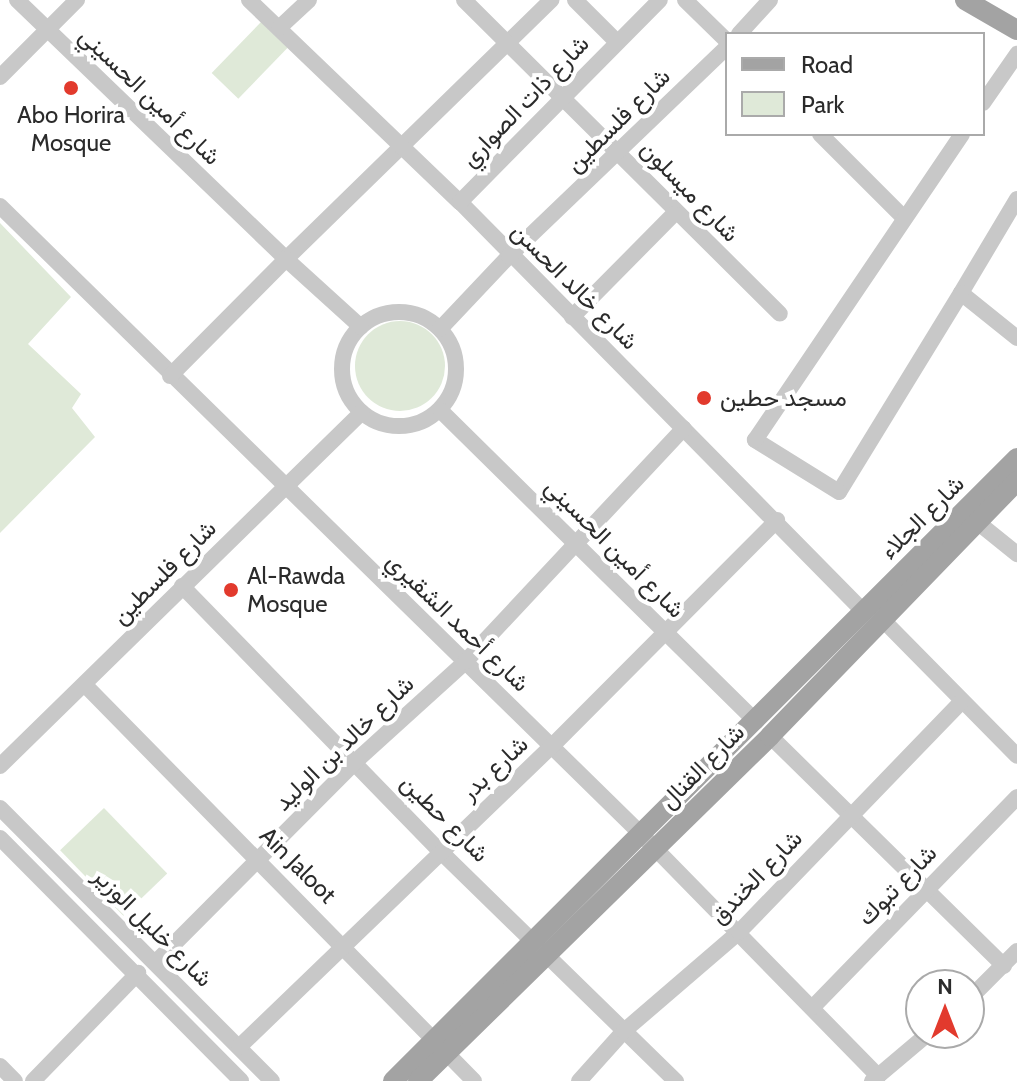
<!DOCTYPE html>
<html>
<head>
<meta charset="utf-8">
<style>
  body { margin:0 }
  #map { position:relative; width:1017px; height:1081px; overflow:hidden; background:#fff; font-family:Cabin,Vazirmatn,sans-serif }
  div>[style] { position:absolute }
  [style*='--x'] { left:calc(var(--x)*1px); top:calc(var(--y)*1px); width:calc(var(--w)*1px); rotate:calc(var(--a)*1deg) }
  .green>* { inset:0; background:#dfe9d8; transform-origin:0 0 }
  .round { border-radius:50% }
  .minor>* { height:16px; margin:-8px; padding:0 8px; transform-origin:8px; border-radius:8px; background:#c8c8c8 }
  .minor>.ring { margin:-8px; padding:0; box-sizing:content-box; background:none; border:16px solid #c8c8c8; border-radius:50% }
  .major>* { height:20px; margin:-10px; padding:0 10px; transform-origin:10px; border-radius:10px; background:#a3a3a3 }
  .dots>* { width:22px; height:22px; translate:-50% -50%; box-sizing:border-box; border:4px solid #fff; border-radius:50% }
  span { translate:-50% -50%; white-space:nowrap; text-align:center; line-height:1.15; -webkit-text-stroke:8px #fff; paint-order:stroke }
  .street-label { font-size:24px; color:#2b2b2b }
  .poi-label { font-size:24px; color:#2b2b2b }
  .left { translate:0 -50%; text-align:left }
  .legend { position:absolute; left:725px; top:32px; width:260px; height:104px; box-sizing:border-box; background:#fff; border:2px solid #aaa; margin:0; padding:10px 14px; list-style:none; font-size:24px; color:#2b2b2b }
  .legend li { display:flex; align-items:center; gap:16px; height:40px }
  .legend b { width:40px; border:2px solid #aaa }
  .north { position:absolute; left:905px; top:969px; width:80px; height:80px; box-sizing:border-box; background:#fff; border:2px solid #aaa; border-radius:50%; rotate:0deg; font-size:22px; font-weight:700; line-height:32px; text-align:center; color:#2b2b2b }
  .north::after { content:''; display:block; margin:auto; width:28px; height:36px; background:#e23a2d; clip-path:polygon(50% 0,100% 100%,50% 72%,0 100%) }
</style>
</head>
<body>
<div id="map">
  <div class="green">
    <i style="left:261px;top:22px;width:37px;height:71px;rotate:44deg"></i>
    <i style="clip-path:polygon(0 223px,71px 297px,28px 344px,81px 394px,72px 408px,95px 437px,0 533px)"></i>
    <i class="round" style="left:355px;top:321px;width:90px;height:90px"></i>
    <i style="left:104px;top:808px;width:91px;height:61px;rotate:46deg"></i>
  </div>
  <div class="minor">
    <i style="--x:17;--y:0;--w:373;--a:43.9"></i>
    <i style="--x:286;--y:259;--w:371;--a:-44.3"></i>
    <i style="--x:249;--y:0;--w:292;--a:43.8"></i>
    <i style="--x:460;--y:202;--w:573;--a:45.42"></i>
    <i style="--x:464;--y:0;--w:445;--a:44.8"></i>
    <i style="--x:575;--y:0;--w:58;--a:45"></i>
    <i style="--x:685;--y:0;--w:59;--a:44.3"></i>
    <i style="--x:279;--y:28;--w:41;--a:-43"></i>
    <i style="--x:739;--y:34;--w:46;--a:-47.6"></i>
    <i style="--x:0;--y:77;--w:109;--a:-45"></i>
    <i style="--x:983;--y:103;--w:60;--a:-55.2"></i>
    <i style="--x:820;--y:134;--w:119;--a:45"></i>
    <i style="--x:1017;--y:199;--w:109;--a:120.8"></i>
    <i style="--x:961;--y:293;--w:72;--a:38.8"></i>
    <i style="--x:460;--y:202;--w:284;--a:-45.3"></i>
    <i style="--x:0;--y:206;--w:897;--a:44.41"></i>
    <i style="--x:641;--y:834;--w:339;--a:45.6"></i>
    <i style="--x:961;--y:293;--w:233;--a:121.5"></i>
    <i style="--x:839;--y:492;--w:99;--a:-148.2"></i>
    <i style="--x:755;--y:440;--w:369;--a:-55.9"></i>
    <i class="ring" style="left:342px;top:312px;width:98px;height:98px"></i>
    <i style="--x:572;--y:317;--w:145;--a:-45.3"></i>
    <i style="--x:440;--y:329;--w:100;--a:-46.6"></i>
    <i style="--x:509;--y:256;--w:302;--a:-43.8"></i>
    <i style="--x:170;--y:376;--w:165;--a:-45.2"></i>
    <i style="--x:286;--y:259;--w:101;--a:42.2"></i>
    <i style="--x:440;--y:410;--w:444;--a:44.6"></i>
    <i style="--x:976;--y:521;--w:53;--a:38.8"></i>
    <i style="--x:182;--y:586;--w:370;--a:45.8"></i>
    <i style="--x:440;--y:851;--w:330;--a:44.3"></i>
    <i style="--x:882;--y:619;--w:192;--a:45.4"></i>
    <i style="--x:85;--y:685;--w:555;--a:45.51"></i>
    <i style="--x:770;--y:736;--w:328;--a:44.5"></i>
    <i style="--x:0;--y:766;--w:506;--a:-44.36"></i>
    <i style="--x:0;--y:808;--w:385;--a:45.1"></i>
    <i style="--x:0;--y:838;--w:342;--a:45.2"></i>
    <i style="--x:155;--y:963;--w:285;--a:-45.1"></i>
    <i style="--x:356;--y:761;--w:147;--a:-42.2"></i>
    <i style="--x:465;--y:662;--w:320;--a:-46.9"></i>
    <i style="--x:969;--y:999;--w:68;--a:-45"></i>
    <i style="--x:813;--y:1007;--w:293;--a:-45.8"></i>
    <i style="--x:239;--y:1047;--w:434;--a:-43.9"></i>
    <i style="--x:552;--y:746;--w:319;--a:-45.1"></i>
    <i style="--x:0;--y:1066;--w:21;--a:45"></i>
    <i style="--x:33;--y:1081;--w:151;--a:-45.8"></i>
    <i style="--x:579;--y:1081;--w:67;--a:-48"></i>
    <i style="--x:624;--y:1031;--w:152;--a:-40.7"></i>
    <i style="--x:739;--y:932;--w:321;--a:-46"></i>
    <i style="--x:872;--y:1081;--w:75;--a:-40.1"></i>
  </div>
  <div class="major">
    <i style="--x:965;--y:0;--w:60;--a:30"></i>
    <i style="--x:393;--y:1081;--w:882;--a:-44.95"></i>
    <i style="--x:418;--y:1081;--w:493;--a:-44.4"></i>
    <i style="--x:770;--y:736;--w:355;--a:-45.9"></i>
  </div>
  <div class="dots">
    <i style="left:71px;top:88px;background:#e23a2d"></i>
    <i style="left:704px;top:398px;background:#e23a2d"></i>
    <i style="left:231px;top:590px;background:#e23a2d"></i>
  </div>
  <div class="street-label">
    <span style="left:150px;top:96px;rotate:44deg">شارع أمين الحسيني</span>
    <span style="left:525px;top:101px;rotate:-46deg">شارع ذات الصواري</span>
    <span style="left:618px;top:120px;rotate:-45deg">شارع فلسطين</span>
    <span style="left:690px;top:191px;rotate:46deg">شارع ميسلون</span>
    <span style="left:575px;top:286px;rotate:45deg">شارع خالد الحسن</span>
    <span style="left:922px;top:517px;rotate:-45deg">شارع الجلاء</span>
    <span style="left:615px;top:548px;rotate:45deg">شارع أمين الحسيني</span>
    <span style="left:164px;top:572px;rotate:-45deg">شارع فلسطين</span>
    <span style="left:458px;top:622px;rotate:44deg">شارع أحمد الشقيري</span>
    <span style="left:344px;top:743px;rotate:-44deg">شارع خالد بن الوليد</span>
    <span style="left:702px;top:766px;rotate:-45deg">شارع القنال</span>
    <span style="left:494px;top:768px;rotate:-43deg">شارع بدر</span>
    <span style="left:445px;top:818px;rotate:45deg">شارع حطين</span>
    <span style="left:298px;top:865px;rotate:45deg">Ain Jaloot</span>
    <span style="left:756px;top:877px;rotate:-46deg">شارع الخندق</span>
    <span style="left:897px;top:885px;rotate:-46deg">شارع تبوك</span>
    <span style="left:153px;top:927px;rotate:45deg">شارع خليل الوزير</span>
  </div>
  <div class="poi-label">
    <span style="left:71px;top:129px">Abo Horira<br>Mosque</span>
    <span class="left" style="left:720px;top:398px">مسجد حطين</span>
    <span class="left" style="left:247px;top:590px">Al-Rawda<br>Mosque</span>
  </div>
  <ul class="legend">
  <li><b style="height:10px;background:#a3a3a3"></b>Road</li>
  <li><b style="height:22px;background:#dfe9d8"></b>Park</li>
  </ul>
  <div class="north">N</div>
</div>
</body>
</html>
